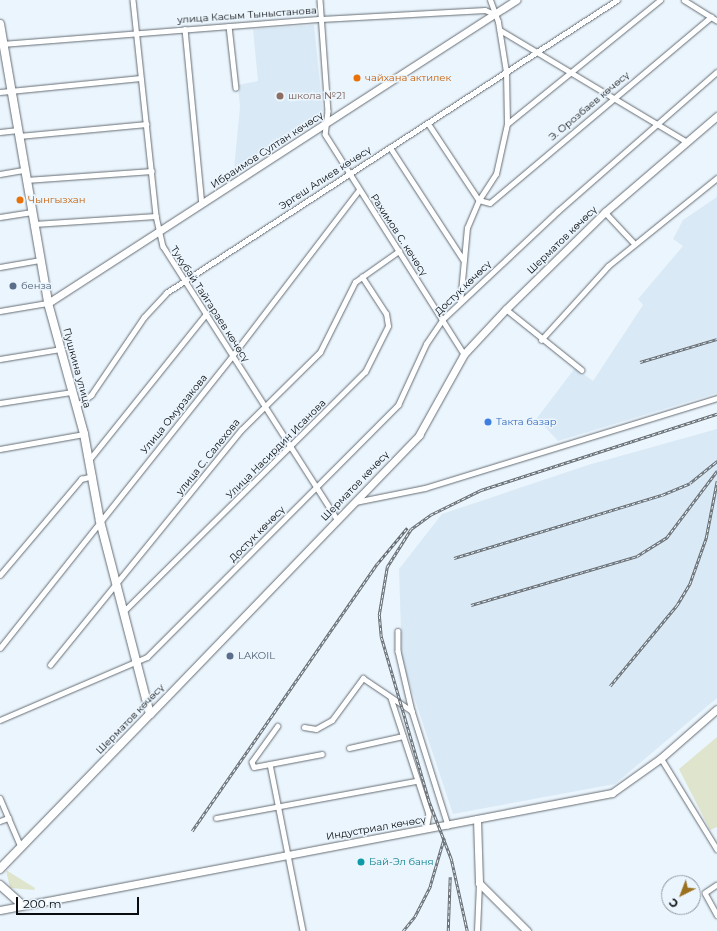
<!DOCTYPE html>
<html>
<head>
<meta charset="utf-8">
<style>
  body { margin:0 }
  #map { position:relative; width:717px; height:931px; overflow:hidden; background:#ebf5fd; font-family:Montserrat,sans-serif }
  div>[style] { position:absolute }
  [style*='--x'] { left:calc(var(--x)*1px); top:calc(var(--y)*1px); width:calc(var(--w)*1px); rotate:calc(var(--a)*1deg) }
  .built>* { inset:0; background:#d9e9f6 }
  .green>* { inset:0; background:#dee5cc }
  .roads { filter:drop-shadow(0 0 1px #656d74) drop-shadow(0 0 1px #656d74) }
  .minor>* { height:4.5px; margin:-2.25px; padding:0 2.25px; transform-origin:2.25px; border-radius:2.25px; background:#fff }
  .secondary>* { height:7px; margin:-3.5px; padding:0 3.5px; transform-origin:3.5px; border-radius:3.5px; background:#fff }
  .primary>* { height:7px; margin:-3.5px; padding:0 3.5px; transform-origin:3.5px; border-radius:3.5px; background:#fff }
  .trunk>* { height:8px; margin:-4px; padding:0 4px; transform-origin:4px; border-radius:4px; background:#fff }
  .rail>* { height:2.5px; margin-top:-1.25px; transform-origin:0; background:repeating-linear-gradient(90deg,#ebf5fd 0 3px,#666c71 0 6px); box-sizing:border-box; border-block:1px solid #666c71 }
  .dots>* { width:11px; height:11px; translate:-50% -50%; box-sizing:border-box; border:2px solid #ebf5fd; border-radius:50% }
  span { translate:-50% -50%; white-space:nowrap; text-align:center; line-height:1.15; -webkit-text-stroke:3px #ebf5fd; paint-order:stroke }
  .street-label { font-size:10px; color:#0a0d0f }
  .food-label { font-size:10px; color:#c56008 }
  .left { translate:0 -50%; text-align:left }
  .education-label { font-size:10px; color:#785e54 }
  .service-label { font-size:10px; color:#4e5e75 }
  .shop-label { font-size:10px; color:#366cbe }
  .culture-label { font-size:10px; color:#0d838f }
  .north { position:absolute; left:661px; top:875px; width:40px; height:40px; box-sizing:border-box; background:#ebf5fd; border:1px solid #91989e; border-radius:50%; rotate:222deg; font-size:11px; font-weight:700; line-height:16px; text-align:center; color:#0a0d0f }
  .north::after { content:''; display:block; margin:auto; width:14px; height:18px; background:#9b701e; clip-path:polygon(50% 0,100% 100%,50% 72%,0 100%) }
  .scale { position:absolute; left:16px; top:897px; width:123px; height:18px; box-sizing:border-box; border:2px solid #0a0d0f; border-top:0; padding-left:5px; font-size:12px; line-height:14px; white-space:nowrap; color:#0a0d0f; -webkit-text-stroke:3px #ebf5fd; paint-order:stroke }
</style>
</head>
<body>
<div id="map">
  <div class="built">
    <i style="clip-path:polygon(314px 25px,323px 112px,234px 169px,240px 107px,238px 85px,258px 81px,253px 29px)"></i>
    <i style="clip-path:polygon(717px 197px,717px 393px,558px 441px,537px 418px,575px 368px,593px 381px,643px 305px,638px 299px,683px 246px,673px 239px,683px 220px)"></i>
    <i style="clip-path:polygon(717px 429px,717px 698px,615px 784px,453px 814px,402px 661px,399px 569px,442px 514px,588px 465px)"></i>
  </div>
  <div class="green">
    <i style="clip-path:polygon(717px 737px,717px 827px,710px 830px,679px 769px)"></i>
    <i style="clip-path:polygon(6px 870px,35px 888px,34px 890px,10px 888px)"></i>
  </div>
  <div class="roads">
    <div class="minor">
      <i style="--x:133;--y:0;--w:217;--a:83.9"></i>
      <i style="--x:156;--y:216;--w:31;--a:77"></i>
      <i style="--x:163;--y:246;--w:324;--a:57.5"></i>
      <i style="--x:320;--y:0;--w:111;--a:85.9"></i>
      <i style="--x:328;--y:111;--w:23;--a:97"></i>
      <i style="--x:325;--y:134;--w:260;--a:57.7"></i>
      <i style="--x:684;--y:0;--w:39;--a:32"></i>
      <i style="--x:229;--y:26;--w:62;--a:83.6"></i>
      <i style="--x:185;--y:29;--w:176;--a:84.5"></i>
      <i style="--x:500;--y:30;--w:218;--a:30.9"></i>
      <i style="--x:2;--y:44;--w:320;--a:-4.5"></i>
      <i style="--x:321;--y:19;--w:164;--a:-3.1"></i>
      <i style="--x:485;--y:10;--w:11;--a:22"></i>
      <i style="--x:0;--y:92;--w:141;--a:-5.7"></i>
      <i style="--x:428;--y:123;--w:92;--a:56.5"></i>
      <i style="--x:479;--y:200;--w:11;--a:15"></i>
      <i style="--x:490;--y:203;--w:289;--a:-40.1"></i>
      <i style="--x:507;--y:124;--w:197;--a:-39"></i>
      <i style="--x:0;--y:132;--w:18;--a:-6"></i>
      <i style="--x:19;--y:136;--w:128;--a:-5.4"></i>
      <i style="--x:390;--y:147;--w:134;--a:56.9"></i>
      <i style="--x:0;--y:174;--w:23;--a:-10"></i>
      <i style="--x:26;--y:180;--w:126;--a:-4.1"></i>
      <i style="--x:605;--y:212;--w:41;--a:47"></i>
      <i style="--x:0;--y:217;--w:32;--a:-9"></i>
      <i style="--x:34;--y:224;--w:122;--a:-3.8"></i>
      <i style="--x:0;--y:267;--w:41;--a:-9.9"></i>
      <i style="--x:460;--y:303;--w:75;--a:-84.7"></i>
      <i style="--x:467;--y:228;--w:30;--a:-67"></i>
      <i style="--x:479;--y:200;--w:31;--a:-57"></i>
      <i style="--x:496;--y:174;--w:51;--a:-77.6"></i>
      <i style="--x:507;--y:124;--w:52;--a:-91.1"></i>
      <i style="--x:506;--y:72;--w:51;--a:-99.1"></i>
      <i style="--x:498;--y:22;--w:23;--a:-110"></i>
      <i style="--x:506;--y:309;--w:97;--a:38.8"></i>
      <i style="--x:0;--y:311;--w:49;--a:-9.5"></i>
      <i style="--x:541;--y:340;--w:100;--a:-47.8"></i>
      <i style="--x:608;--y:266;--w:140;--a:-38.9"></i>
      <i style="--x:0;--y:359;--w:62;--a:-9.3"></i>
      <i style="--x:0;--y:403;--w:73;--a:-8.7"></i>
      <i style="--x:76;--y:406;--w:19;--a:-36"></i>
      <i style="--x:91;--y:395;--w:94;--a:-55.8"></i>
      <i style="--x:144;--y:317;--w:33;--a:-47"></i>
      <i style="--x:166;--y:293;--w:538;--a:-33.01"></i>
      <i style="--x:0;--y:449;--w:85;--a:-10.1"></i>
      <i style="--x:89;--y:460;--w:187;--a:-51.3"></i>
      <i style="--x:355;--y:502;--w:71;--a:-11.3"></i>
      <i style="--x:425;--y:488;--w:306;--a:-17.1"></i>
      <i style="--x:0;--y:575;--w:126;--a:-49.8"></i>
      <i style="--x:81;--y:479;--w:12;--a:-14"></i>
      <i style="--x:123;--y:612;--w:341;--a:-44.8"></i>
      <i style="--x:365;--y:372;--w:51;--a:-63.4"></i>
      <i style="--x:388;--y:326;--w:12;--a:-99"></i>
      <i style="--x:386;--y:314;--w:44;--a:-123"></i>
      <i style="--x:398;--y:631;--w:20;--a:90"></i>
      <i style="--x:398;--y:651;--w:62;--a:76.9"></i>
      <i style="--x:412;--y:711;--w:120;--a:72.5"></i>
      <i style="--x:0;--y:648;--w:373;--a:-51.5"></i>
      <i style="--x:232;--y:356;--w:209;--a:-52.6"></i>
      <i style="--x:50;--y:665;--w:303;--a:-50.9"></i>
      <i style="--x:241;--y:430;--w:111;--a:-44.6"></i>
      <i style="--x:320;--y:352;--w:78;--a:-63.4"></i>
      <i style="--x:355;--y:282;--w:54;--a:-35.2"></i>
      <i style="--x:391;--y:698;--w:122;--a:71.9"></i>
      <i style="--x:429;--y:814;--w:15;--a:101"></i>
      <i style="--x:0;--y:720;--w:160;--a:-23.2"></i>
      <i style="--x:147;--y:657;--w:356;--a:-45.1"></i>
      <i style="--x:398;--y:405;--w:67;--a:-65.3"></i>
      <i style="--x:426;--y:344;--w:30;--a:-56"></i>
      <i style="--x:443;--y:319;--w:158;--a:-43.2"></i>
      <i style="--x:558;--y:211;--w:211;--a:-41.2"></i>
      <i style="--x:278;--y:726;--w:44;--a:125.8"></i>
      <i style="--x:252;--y:762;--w:5;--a:68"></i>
      <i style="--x:254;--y:767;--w:69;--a:-10.8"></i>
      <i style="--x:304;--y:727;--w:12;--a:9"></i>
      <i style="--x:316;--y:729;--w:18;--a:-29"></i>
      <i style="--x:332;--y:720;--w:52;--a:-53.6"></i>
      <i style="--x:363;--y:678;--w:59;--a:34"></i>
      <i style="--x:349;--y:748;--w:55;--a:-12.5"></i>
      <i style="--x:661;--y:758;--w:107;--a:58.4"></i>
      <i style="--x:270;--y:764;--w:170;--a:78.8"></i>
      <i style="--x:0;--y:798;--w:53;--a:66.8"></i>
      <i style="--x:216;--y:818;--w:203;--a:-10.5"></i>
      <i style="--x:0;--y:821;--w:9;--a:-21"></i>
      <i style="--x:717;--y:885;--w:14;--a:146"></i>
      <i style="--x:705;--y:893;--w:25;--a:61"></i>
      <i style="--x:477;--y:931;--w:48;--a:-87.6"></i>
    </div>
    <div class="secondary">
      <i style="--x:48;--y:303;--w:558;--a:-32.92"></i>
      <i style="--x:477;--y:819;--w:64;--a:88.2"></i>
      <i style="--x:479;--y:883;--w:68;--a:45"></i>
      <i style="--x:0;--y:910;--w:623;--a:-10.82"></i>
      <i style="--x:612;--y:793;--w:60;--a:-35.5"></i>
      <i style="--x:661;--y:758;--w:74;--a:-41.2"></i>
    </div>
    <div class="primary">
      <i style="--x:150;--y:714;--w:388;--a:-46"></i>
      <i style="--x:419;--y:435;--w:93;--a:-60.9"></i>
      <i style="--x:464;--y:354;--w:62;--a:-47"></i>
      <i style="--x:506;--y:309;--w:139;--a:-44.4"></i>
      <i style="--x:605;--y:212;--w:148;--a:-40.6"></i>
    </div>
    <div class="trunk">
      <i style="--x:0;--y:24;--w:283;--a:80.2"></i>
      <i style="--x:48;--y:303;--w:136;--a:74.6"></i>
      <i style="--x:84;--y:434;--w:88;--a:79.6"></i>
      <i style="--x:100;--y:521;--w:199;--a:75.5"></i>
      <i style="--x:150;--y:714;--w:216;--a:134.1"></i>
      <i style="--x:0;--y:885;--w:30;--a:42"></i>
    </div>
  </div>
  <div class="rail">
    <i style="--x:640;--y:362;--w:80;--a:-16.6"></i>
    <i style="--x:454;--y:558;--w:217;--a:-16.9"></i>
    <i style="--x:662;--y:495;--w:30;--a:-23"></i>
    <i style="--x:690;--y:483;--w:35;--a:-39"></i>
    <i style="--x:471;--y:605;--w:173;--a:-16.4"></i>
    <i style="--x:637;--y:556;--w:36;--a:-32"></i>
    <i style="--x:667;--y:537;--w:83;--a:-52.9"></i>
    <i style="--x:610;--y:686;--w:105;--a:-50.4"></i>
    <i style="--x:677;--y:605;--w:26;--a:-59"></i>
    <i style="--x:690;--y:583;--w:48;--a:-70.4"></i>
    <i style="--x:706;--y:538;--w:58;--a:-79.1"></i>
    <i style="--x:192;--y:831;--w:325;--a:-55.3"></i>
    <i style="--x:377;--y:564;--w:47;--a:-50.2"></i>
    <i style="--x:403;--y:931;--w:19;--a:-51"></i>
    <i style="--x:415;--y:916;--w:34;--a:-63"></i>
    <i style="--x:430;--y:886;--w:50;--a:-73.7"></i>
    <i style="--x:448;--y:931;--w:54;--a:-87.9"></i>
    <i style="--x:467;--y:931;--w:74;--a:-102.5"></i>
    <i style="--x:451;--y:859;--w:61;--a:-111.1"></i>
    <i style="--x:429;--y:802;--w:172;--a:-106.2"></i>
    <i style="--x:381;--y:637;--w:22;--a:-95"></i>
    <i style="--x:379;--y:615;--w:49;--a:-80.5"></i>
    <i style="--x:387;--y:567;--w:45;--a:-57.7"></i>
    <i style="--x:411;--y:529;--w:24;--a:-36"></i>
    <i style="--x:430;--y:515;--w:57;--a:-26.1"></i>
    <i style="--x:481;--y:490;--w:248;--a:-17.9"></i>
  </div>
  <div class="dots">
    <i style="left:357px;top:78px;background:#e8710a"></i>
    <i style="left:280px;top:96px;background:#8d6e63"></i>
    <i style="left:20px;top:200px;background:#e8710a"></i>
    <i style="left:13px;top:286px;background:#5c6f8a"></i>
    <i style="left:488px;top:422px;background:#3f7fe0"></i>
    <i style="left:230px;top:656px;background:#5c6f8a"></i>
    <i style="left:361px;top:862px;background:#0f9aa8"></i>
  </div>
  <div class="street-label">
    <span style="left:247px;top:15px;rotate:-4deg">улица Касым Тыныстанова</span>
    <span style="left:589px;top:106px;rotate:-40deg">Э. Орозбаев көчөсү</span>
    <span style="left:267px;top:150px;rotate:-33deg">Ибраимов Султан көчөсү</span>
    <span style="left:325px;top:178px;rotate:-33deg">Эргеш Алиев көчөсү</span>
    <span style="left:399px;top:235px;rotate:57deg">Рахимов С. көчөсү</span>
    <span style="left:562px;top:240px;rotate:-44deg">Шерматов көчөсү</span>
    <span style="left:463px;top:288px;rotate:-44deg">Достук көчөсү</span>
    <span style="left:210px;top:304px;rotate:57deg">Тукубай Тайгараев көчөсү</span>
    <span style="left:77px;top:368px;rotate:75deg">Пушкина улица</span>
    <span style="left:174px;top:414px;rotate:-51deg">Улица Омурзакова</span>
    <span style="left:276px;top:449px;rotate:-45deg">Улица Насирдин Исанова</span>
    <span style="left:208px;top:457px;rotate:-51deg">улица С. Салехова</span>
    <span style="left:355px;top:486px;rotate:-46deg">Шерматов көчөсү</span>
    <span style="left:257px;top:534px;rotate:-45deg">Достук көчөсү</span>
    <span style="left:130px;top:719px;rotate:-46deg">Шерматов көчөсү</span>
    <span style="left:376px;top:828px;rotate:-10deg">Индустриал көчөсү</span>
  </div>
  <div class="food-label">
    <span class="left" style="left:365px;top:78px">чайхана актилек</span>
    <span class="left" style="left:28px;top:200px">Чынгызхан</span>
  </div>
  <div class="education-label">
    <span class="left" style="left:288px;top:96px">школа №21</span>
  </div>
  <div class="service-label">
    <span class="left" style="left:21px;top:286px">бенза</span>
    <span class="left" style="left:238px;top:656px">LAKOIL</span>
  </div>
  <div class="shop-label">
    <span class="left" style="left:496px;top:422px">Такта базар</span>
  </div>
  <div class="culture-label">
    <span class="left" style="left:369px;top:862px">Бай-Эл баня</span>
  </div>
  <div class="north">С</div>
  <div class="scale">200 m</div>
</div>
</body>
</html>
